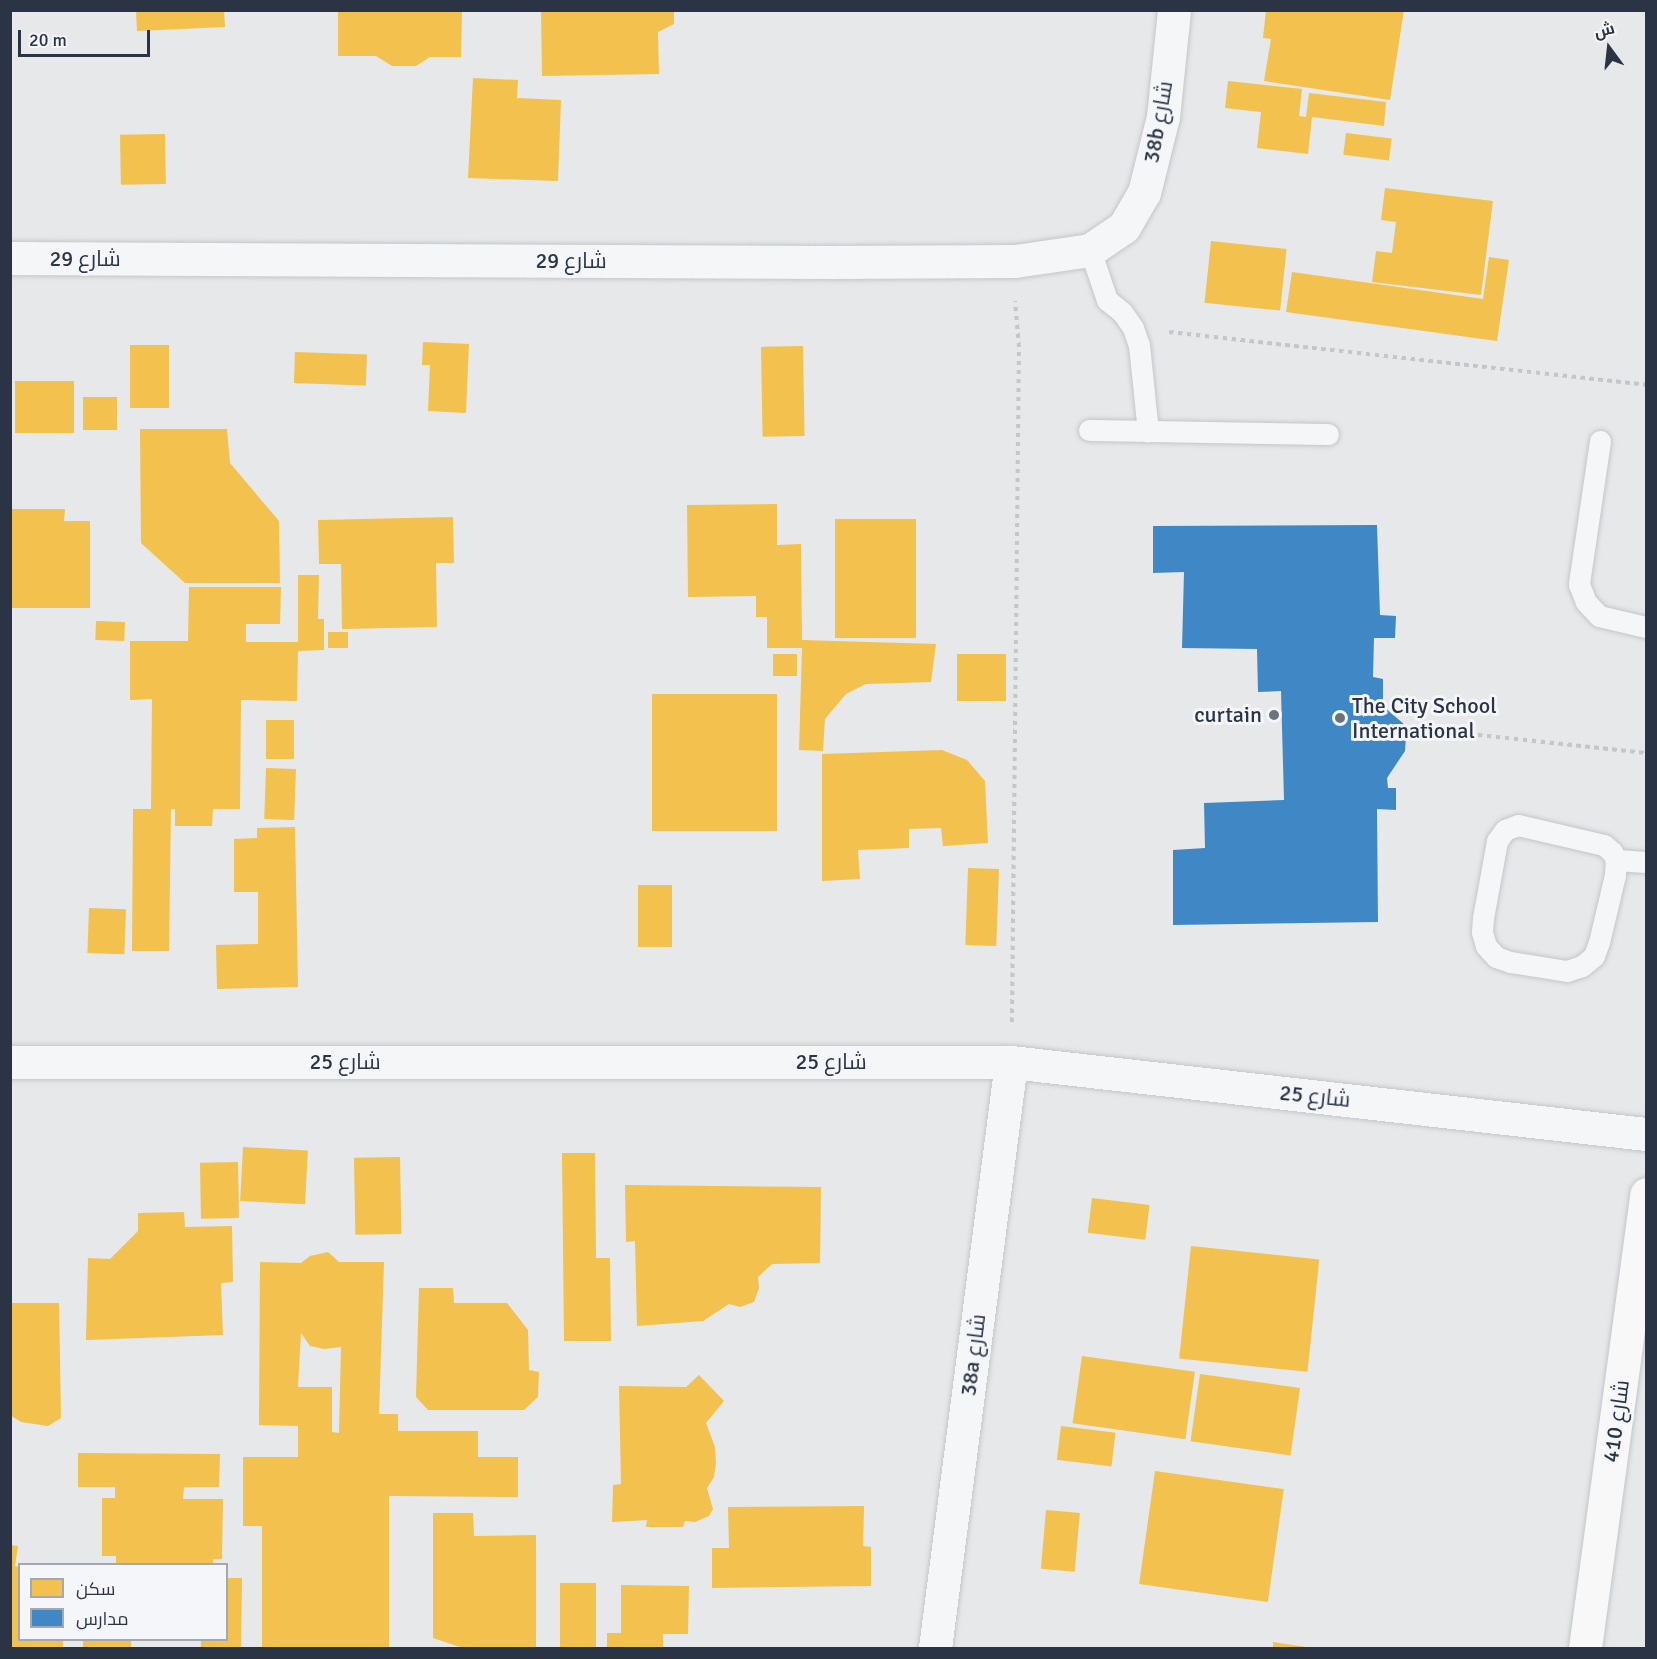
<!DOCTYPE html>
<html>
<head>
<meta charset="utf-8">
<style>
  body { margin:0 }
  #map { position:relative; width:1657px; height:1659px; overflow:hidden; background:#e6e8ea; font-family:Signika,Cairo,sans-serif }
  div>[style] { position:absolute }
  [style*='--x'] { left:calc(var(--x)*1px); top:calc(var(--y)*1px); width:calc(var(--w)*1px); rotate:calc(var(--a)*1deg) }
  .homes>* { inset:0; background:#f2c14e; transform-origin:0 0 }
  .schools>* { inset:0; background:#3f88c5 }
  .path>* { height:4px; margin-top:-2px; transform-origin:0; background:repeating-linear-gradient(90deg,#c5c6ca 0 4.5px,transparent 0 9px) }
  .roads { filter:drop-shadow(0 0 2px #c4c6c8) drop-shadow(0 0 2px #c4c6c8) }
  .lane>* { height:21px; margin:-10.5px; padding:0 10.5px; transform-origin:10.5px; border-radius:10.5px; background:#f5f6f7 }
  .street>* { height:33px; margin:-16.5px; padding:0 16.5px; transform-origin:16.5px; border-radius:16.5px; background:#f5f6f7 }
  .secondary>* { height:33px; margin:-16.5px; padding:0 16.5px; transform-origin:16.5px; border-radius:16.5px; background:#f8f8f8 }
  .dots>* { width:16px; height:16px; translate:-50% -50%; box-sizing:border-box; border:3px solid #f4f6f9; border-radius:50% }
  span { translate:-50% -50%; white-space:nowrap; text-align:center; line-height:1.15; -webkit-text-stroke:6px #f4f6f9; paint-order:stroke }
  .street-label { font-size:22px; color:#2b3445 }
  .poi-label { font-size:22px; color:#2b3445 }
  .left { translate:0 -50%; text-align:left }
  .right { translate:-100% -50%; text-align:right }
  .frame { position:absolute; inset:0; border:12px solid #2b3445; pointer-events:none }
  .legend { position:absolute; left:18px; top:1563px; width:210px; height:78px; box-sizing:border-box; background:#f4f6f9; border:2px solid #a4a8b1; margin:0; padding:8px 10px; list-style:none; font-size:18px; color:#2b3445 }
  .legend li { display:flex; align-items:center; gap:12px; height:30px }
  .legend b { width:30px; border:2px solid #a4a8b1 }
  .north { position:absolute; left:1579px; top:18px; width:60px; height:60px; -webkit-text-stroke:4px #f4f6f9; paint-order:stroke; rotate:345deg; font-size:16px; font-weight:700; line-height:24px; text-align:center; color:#2b3445 }
  .north::after { content:''; display:block; margin:auto; width:21px; height:27px; background:#2b3445; clip-path:polygon(50% 0,100% 100%,50% 72%,0 100%) }
  .scale { position:absolute; left:18px; top:30px; width:132px; height:27px; box-sizing:border-box; border:3px solid #2b3445; border-top:0; padding-left:8px; font-size:18px; line-height:21px; white-space:nowrap; color:#2b3445; -webkit-text-stroke:4px #f4f6f9; paint-order:stroke }
</style>
</head>
<body>
<div id="map">
  <div class="homes">
    <i style="clip-path:polygon(136px 10px,224px 10px,225px 27px,137px 31px)"></i>
    <i style="clip-path:polygon(338px 10px,462px 10px,461px 57px,430px 57px,416px 66px,392px 66px,376px 56px,338px 56px)"></i>
    <i style="clip-path:polygon(541px 10px,674px 10px,674px 24px,658px 32px,659px 74px,542px 76px)"></i>
    <i style="clip-path:polygon(1266px 10px,1404px 10px,1390px 100px,1264px 81px,1271px 39px,1263px 38px)"></i>
    <i style="clip-path:polygon(473px 78px,518px 80px,517px 98px,561px 100px,558px 181px,468px 178px)"></i>
    <i style="clip-path:polygon(1228px 81px,1302px 89px,1299px 116px,1306px 117px,1309px 93px,1386px 102px,1384px 126px,1312px 117px,1308px 154px,1257px 148px,1261px 112px,1225px 108px)"></i>
    <i style="left:1346px;top:133px;width:46px;height:22px;rotate:7deg"></i>
    <i style="left:165px;top:134px;width:50px;height:45px;rotate:89deg"></i>
    <i style="clip-path:polygon(1385px 188px,1493px 201px,1481px 295px,1372px 282px,1376px 251px,1392px 253px,1396px 222px,1381px 220px)"></i>
    <i style="left:1211px;top:241px;width:76px;height:62px;rotate:6deg"></i>
    <i style="clip-path:polygon(1489px 257px,1509px 260px,1497px 341px,1286px 312px,1292px 272px,1483px 299px)"></i>
    <i style="clip-path:polygon(423px 342px,469px 344px,466px 413px,428px 411px,430px 365px,422px 365px)"></i>
    <i style="left:130px;top:345px;width:39px;height:63px"></i>
    <i style="left:803px;top:346px;width:90px;height:42px;rotate:89deg"></i>
    <i style="left:295px;top:352px;width:72px;height:31px;rotate:2deg"></i>
    <i style="left:74px;top:381px;width:52px;height:59px;rotate:90deg"></i>
    <i style="left:83px;top:397px;width:34px;height:33px"></i>
    <i style="clip-path:polygon(140px 429px,227px 429px,230px 463px,279px 521px,280px 583px,185px 583px,141px 543px)"></i>
    <i style="clip-path:polygon(777px 504px,777px 545px,801px 544px,802px 640px,936px 644px,931px 682px,866px 684px,846px 694px,825px 719px,823px 751px,799px 750px,802px 648px,767px 648px,767px 617px,756px 617px,756px 596px,688px 597px,687px 505px)"></i>
    <i style="clip-path:polygon(10px 509px,65px 509px,64px 521px,90px 521px,90px 608px,10px 608px)"></i>
    <i style="clip-path:polygon(453px 517px,454px 563px,436px 563px,437px 627px,342px 629px,341px 564px,319px 564px,318px 520px)"></i>
    <i style="left:835px;top:519px;width:81px;height:119px"></i>
    <i style="clip-path:polygon(298px 575px,319px 575px,318px 619px,324px 619px,324px 650px,298px 651px,297px 701px,241px 700px,240px 809px,213px 809px,212px 826px,175px 826px,175px 809px,171px 809px,169px 951px,132px 951px,133px 809px,151px 809px,152px 699px,130px 700px,130px 641px,188px 641px,189px 587px,281px 587px,280px 624px,246px 624px,246px 642px,298px 642px)"></i>
    <i style="left:96px;top:621px;width:29px;height:19px;rotate:2deg"></i>
    <i style="left:328px;top:632px;width:20px;height:16px"></i>
    <i style="left:797px;top:654px;width:22px;height:24px;rotate:90deg"></i>
    <i style="left:1006px;top:654px;width:47px;height:49px;rotate:90deg"></i>
    <i style="left:777px;top:694px;width:137px;height:125px;rotate:90deg"></i>
    <i style="left:266px;top:720px;width:28px;height:39px"></i>
    <i style="clip-path:polygon(942px 750px,967px 760px,985px 781px,988px 843px,943px 846px,941px 828px,909px 829px,909px 848px,858px 850px,860px 879px,822px 881px,822px 754px)"></i>
    <i style="left:266px;top:768px;width:30px;height:51px;rotate:2deg"></i>
    <i style="clip-path:polygon(295px 827px,298px 987px,217px 989px,216px 945px,258px 944px,258px 892px,234px 892px,234px 839px,257px 838px,257px 828px)"></i>
    <i style="left:968px;top:868px;width:31px;height:77px;rotate:2deg"></i>
    <i style="left:638px;top:885px;width:34px;height:62px"></i>
    <i style="left:89px;top:908px;width:37px;height:45px;rotate:2deg"></i>
    <i style="left:243px;top:1147px;width:65px;height:54px;rotate:3deg"></i>
    <i style="clip-path:polygon(562px 1153px,595px 1153px,596px 1258px,610px 1258px,611px 1341px,564px 1341px)"></i>
    <i style="left:400px;top:1157px;width:77px;height:46px;rotate:89deg"></i>
    <i style="left:238px;top:1162px;width:56px;height:38px;rotate:89deg"></i>
    <i style="clip-path:polygon(625px 1185px,821px 1187px,820px 1263px,772px 1264px,758px 1277px,759px 1288px,754px 1302px,740px 1307px,729px 1304px,703px 1321px,637px 1326px,635px 1241px,626px 1242px)"></i>
    <i style="left:1092px;top:1198px;width:58px;height:35px;rotate:7deg"></i>
    <i style="clip-path:polygon(184px 1212px,185px 1227px,232px 1226px,233px 1282px,221px 1283px,223px 1335px,86px 1340px,88px 1258px,110px 1259px,138px 1231px,138px 1213px)"></i>
    <i style="left:1191px;top:1246px;width:129px;height:113px;rotate:6deg"></i>
    <i style="clip-path:polygon(evenodd,328px 1252px,339px 1262px,384px 1262px,379px 1414px,398px 1414px,398px 1431px,478px 1431px,478px 1457px,518px 1457px,518px 1497px,389px 1496px,389px 1647px,262px 1647px,262px 1526px,243px 1526px,243px 1457px,298px 1457px,298px 1426px,259px 1425px,260px 1262px,301px 1263px,310px 1256px,328px 1252px,301px 1333px,310px 1346px,324px 1349px,341px 1347px,339px 1433px,332px 1432px,332px 1387px,298px 1387px,301px 1333px)"></i>
    <i style="clip-path:polygon(419px 1288px,453px 1288px,454px 1303px,507px 1303px,528px 1330px,529px 1370px,539px 1372px,538px 1397px,524px 1410px,428px 1410px,416px 1397px)"></i>
    <i style="clip-path:polygon(10px 1303px,59px 1303px,61px 1418px,48px 1426px,21px 1422px,10px 1415px)"></i>
    <i style="left:1082px;top:1356px;width:114px;height:68px;rotate:8deg"></i>
    <i style="left:1200px;top:1374px;width:101px;height:68px;rotate:8deg"></i>
    <i style="clip-path:polygon(699px 1375px,724px 1401px,706px 1423px,715px 1447px,716px 1463px,714px 1477px,707px 1488px,713px 1509px,709px 1516px,695px 1522px,685px 1521px,683px 1527px,646px 1527px,647px 1520px,612px 1522px,613px 1485px,621px 1484px,619px 1386px,686px 1387px)"></i>
    <i style="left:1061px;top:1426px;width:55px;height:34px;rotate:7deg"></i>
    <i style="clip-path:polygon(78px 1453px,220px 1454px,219px 1487px,184px 1487px,183px 1499px,223px 1499px,222px 1559px,213px 1559px,213px 1564px,116px 1564px,116px 1556px,102px 1556px,102px 1498px,115px 1498px,115px 1487px,78px 1487px)"></i>
    <i style="left:1155px;top:1471px;width:130px;height:114px;rotate:8deg"></i>
    <i style="clip-path:polygon(864px 1506px,863px 1546px,871px 1547px,871px 1586px,712px 1588px,712px 1548px,729px 1548px,728px 1507px)"></i>
    <i style="left:1046px;top:1510px;width:34px;height:59px;rotate:5deg"></i>
    <i style="clip-path:polygon(433px 1513px,473px 1513px,474px 1536px,536px 1535px,536px 1648px,463px 1648px,433px 1638px)"></i>
    <i style="clip-path:polygon(10px 1545px,18px 1546px,15px 1566px,20px 1567px,20px 1640px,63px 1640px,63px 1648px,10px 1648px)"></i>
    <i style="clip-path:polygon(226px 1578px,242px 1578px,241px 1648px,201px 1648px,201px 1640px,226px 1640px)"></i>
    <i style="left:560px;top:1583px;width:36px;height:65px"></i>
    <i style="clip-path:polygon(621px 1585px,689px 1586px,688px 1634px,663px 1634px,663px 1648px,607px 1648px,607px 1633px,621px 1633px)"></i>
    <i style="left:83px;top:1640px;width:48px;height:8px"></i>
    <i style="clip-path:polygon(1273px 1642px,1306px 1647px,1306px 1648px,1273px 1648px)"></i>
  </div>
  <div class="schools">
    <i style="clip-path:polygon(1377px 525px,1380px 615px,1396px 616px,1395px 638px,1374px 638px,1373px 677px,1383px 679px,1383px 706px,1405px 725px,1406px 737px,1405px 751px,1387px 778px,1388px 788px,1396px 788px,1396px 810px,1377px 809px,1378px 922px,1173px 925px,1173px 850px,1205px 848px,1204px 803px,1284px 800px,1281px 691px,1258px 692px,1257px 649px,1182px 648px,1184px 572px,1153px 573px,1153px 526px)"></i>
  </div>
  <div class="path">
    <i style="--x:1169;--y:332;--w:480;--a:6.3"></i>
    <i style="--x:1469;--y:734;--w:178;--a:6.1"></i>
    <i style="--x:1012;--y:1022;--w:675;--a:-89.41"></i>
    <i style="--x:1019;--y:347;--w:46;--a:-95"></i>
  </div>
  <div class="roads">
    <div class="lane">
      <i style="--x:1090;--y:250;--w:53;--a:71.2"></i>
      <i style="--x:1107;--y:300;--w:19;--a:39"></i>
      <i style="--x:1122;--y:312;--w:19;--a:55"></i>
      <i style="--x:1133;--y:328;--w:18;--a:71"></i>
      <i style="--x:1139;--y:345;--w:87;--a:84.1"></i>
      <i style="--x:1089;--y:430;--w:239;--a:1"></i>
      <i style="--x:1600;--y:441;--w:145;--a:98.4"></i>
      <i style="--x:1579;--y:584;--w:19;--a:69"></i>
      <i style="--x:1586;--y:602;--w:19;--a:47"></i>
      <i style="--x:1599;--y:616;--w:48;--a:13.2"></i>
      <i style="--x:1518;--y:825;--w:88;--a:13.1"></i>
      <i style="--x:1604;--y:845;--w:11;--a:41"></i>
      <i style="--x:1612;--y:852;--w:9;--a:63"></i>
      <i style="--x:1616;--y:860;--w:15;--a:94"></i>
      <i style="--x:1615;--y:875;--w:69;--a:103.4"></i>
      <i style="--x:1599;--y:942;--w:15;--a:110"></i>
      <i style="--x:1594;--y:956;--w:16;--a:140"></i>
      <i style="--x:1582;--y:966;--w:16;--a:162"></i>
      <i style="--x:1567;--y:971;--w:58;--a:-171"></i>
      <i style="--x:1510;--y:962;--w:15;--a:-160"></i>
      <i style="--x:1496;--y:957;--w:15;--a:-132"></i>
      <i style="--x:1486;--y:946;--w:15;--a:-106"></i>
      <i style="--x:1482;--y:932;--w:14;--a:-86"></i>
      <i style="--x:1483;--y:918;--w:78;--a:-79.7"></i>
      <i style="--x:1497;--y:841;--w:14;--a:-54"></i>
      <i style="--x:1505;--y:830;--w:14;--a:-21"></i>
      <i style="--x:1616;--y:860;--w:30;--a:4"></i>
    </div>
    <div class="street">
      <i style="--x:10;--y:258;--w:821;--a:0.28"></i>
      <i style="--x:831;--y:262;--w:184;--a:-0.3"></i>
      <i style="--x:1015;--y:261;--w:76;--a:-8.3"></i>
      <i style="--x:1090;--y:250;--w:41;--a:-34.1"></i>
      <i style="--x:1124;--y:227;--w:39;--a:-60"></i>
      <i style="--x:1144;--y:193;--w:78;--a:-76"></i>
      <i style="--x:1163;--y:117;--w:108;--a:-84.1"></i>
      <i style="--x:10;--y:1062;--w:1001;--a:0"></i>
      <i style="--x:1011;--y:1062;--w:639;--a:6.47"></i>
      <i style="--x:935;--y:1648;--w:591;--a:-82.61"></i>
    </div>
    <div class="secondary">
      <i style="--x:1585;--y:1648;--w:458;--a:-82.3"></i>
    </div>
  </div>
  <div class="dots">
    <i style="left:1274px;top:715px;background:#6c737f"></i>
    <i style="left:1340px;top:718px;background:#6c737f"></i>
  </div>
  <div class="street-label">
    <span style="left:1158px;top:122px;rotate:-80deg">38b شارع</span>
    <span style="left:85px;top:259px">شارع 29</span>
    <span style="left:571px;top:261px">شارع 29</span>
    <span style="left:345px;top:1062px">شارع 25</span>
    <span style="left:831px;top:1062px">شارع 25</span>
    <span style="left:1315px;top:1096px;rotate:6deg">شارع 25</span>
    <span style="left:973px;top:1355px;rotate:-83deg">38a شارع</span>
    <span style="left:1616px;top:1421px;rotate:-82deg">شارع 410</span>
  </div>
  <div class="poi-label">
    <span class="left" style="left:1352px;top:718px">The City School<br>International</span>
    <span class="right" style="left:1262px;top:715px">curtain</span>
  </div>
  <div class="frame"></div>
  <ul class="legend">
  <li><b style="height:16px;background:#f2c14e"></b>سكن</li>
  <li><b style="height:16px;background:#3f88c5"></b>مدارس</li>
  </ul>
  <div class="north">ش</div>
  <div class="scale">20 m</div>
</div>
</body>
</html>
